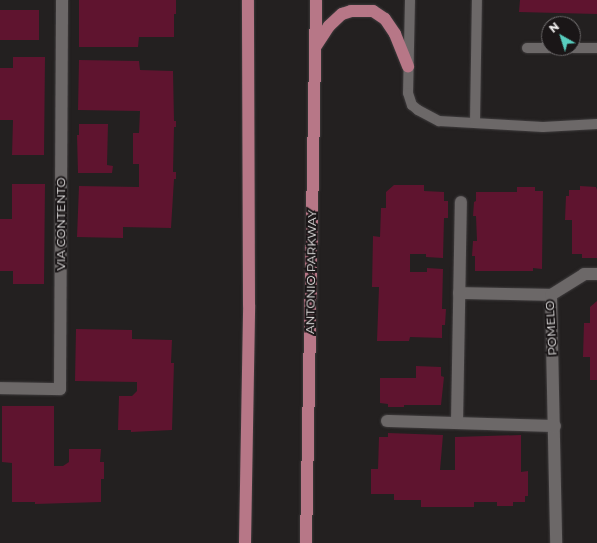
<!DOCTYPE html>
<html>
<head>
<meta charset="utf-8">
<style>
  body { margin:0 }
  #map { position:relative; width:597px; height:543px; overflow:hidden; background:#232020; font-family:Montserrat,sans-serif }
  div>[style] { position:absolute }
  [style*='--x'] { left:calc(var(--x)*1px); top:calc(var(--y)*1px); width:calc(var(--w)*1px); rotate:calc(var(--a)*1deg) }
  .building>* { inset:0; background:#5f142f; transform-origin:0 0 }
  .roads { filter:drop-shadow(0 0 1px #3f3c3d) drop-shadow(0 0 1px #3f3c3d) }
  .lane>* { height:10px; margin:-5px; padding:0 5px; transform-origin:5px; border-radius:5px; background:#6c6868 }
  .street>* { height:12px; margin:-6px; padding:0 6px; transform-origin:6px; border-radius:6px; background:#6c6868 }
  .primary>* { height:12px; margin:-6px; padding:0 6px; transform-origin:6px; border-radius:6px; background:#b77787 }
  span { translate:-50% -50%; white-space:nowrap; text-align:center; line-height:1.15; -webkit-text-stroke:4px #1a1617; paint-order:stroke }
  .street-label { font-size:12px; color:#f2f0f0 }
  .north { position:absolute; left:541px; top:16px; width:40px; height:40px; box-sizing:border-box; background:#1a1617; border:1px solid #706d6e; border-radius:50%; rotate:321deg; font-size:11px; font-weight:700; line-height:16px; text-align:center; color:#f2f0f0 }
  .north::after { content:''; display:block; margin:auto; width:14px; height:18px; background:#58cebf; clip-path:polygon(50% 0,100% 100%,50% 72%,0 100%) }
</style>
</head>
<body>
<div id="map">
  <div class="building">
    <i style="clip-path:polygon(79px 0,176px 0,176px 14px,174px 14px,174px 37px,139px 37px,138px 47px,79px 47px)"></i>
    <i style="clip-path:polygon(520px 0,597px 0,597px 14px,519px 12px)"></i>
    <i style="left:0;top:10px;width:39px;height:30px"></i>
    <i style="clip-path:polygon(13px 57px,45px 57px,44px 155px,12px 155px,13px 120px,0 120px,0 68px,13px 68px)"></i>
    <i style="clip-path:polygon(79px 60px,139px 61px,140px 70px,173px 71px,174px 121px,176px 121px,176px 127px,174px 127px,173px 172px,176px 172px,176px 179px,174px 179px,171px 228px,123px 227px,123px 238px,77px 237px,79px 186px,139px 187px,139px 164px,133px 164px,133px 133px,139px 133px,140px 111px,78px 110px)"></i>
    <i style="clip-path:polygon(79px 124px,108px 124px,107px 165px,113px 166px,112px 173px,78px 173px,77px 135px,79px 135px)"></i>
    <i style="clip-path:polygon(12px 184px,45px 184px,44px 284px,13px 284px,13px 271px,0 271px,0 219px,12px 219px)"></i>
    <i style="clip-path:polygon(394px 185px,424px 185px,424px 191px,444px 192px,444px 201px,448px 201px,448px 218px,444px 218px,443px 258px,426px 257px,426px 254px,410px 254px,410px 272px,427px 272px,427px 268px,443px 269px,442px 309px,446px 309px,445px 325px,442px 325px,442px 338px,410px 337px,409px 341px,377px 341px,379px 287px,372px 287px,373px 236px,380px 237px,381px 208px,386px 208px,386px 192px)"></i>
    <i style="clip-path:polygon(580px 186px,596px 187px,597px 190px,597px 258px,582px 258px,582px 254px,572px 254px,572px 220px,565px 220px,566px 196px,569px 196px,569px 190px,580px 190px)"></i>
    <i style="clip-path:polygon(517px 187px,535px 187px,535px 191px,543px 191px,542px 269px,533px 268px,533px 271px,475px 271px,475px 256px,472px 256px,473px 241px,477px 241px,476px 216px,473px 216px,474px 202px,476px 201px,476px 192px,517px 192px)"></i>
    <i style="clip-path:polygon(597px 301px,597px 380px,590px 380px,590px 357px,583px 357px,584px 323px,590px 323px,590px 307px)"></i>
    <i style="clip-path:polygon(76px 329px,132px 330px,132px 339px,172px 340px,171px 363px,174px 363px,172px 430px,131px 432px,131px 430px,118px 430px,119px 396px,132px 396px,137px 391px,137px 382px,75px 381px)"></i>
    <i style="clip-path:polygon(416px 366px,441px 367px,441px 376px,444px 377px,441px 405px,404px 405px,404px 407px,388px 407px,388px 404px,380px 403px,380px 378px,416px 378px)"></i>
    <i style="clip-path:polygon(2px 406px,54px 406px,54px 466px,63px 466px,69px 462px,69px 449px,101px 449px,100px 462px,104px 462px,104px 479px,101px 479px,101px 502px,35px 504px,35px 502px,12px 502px,12px 463px,2px 462px)"></i>
    <i style="clip-path:polygon(388px 433px,443px 435px,440px 470px,455px 470px,455px 437px,521px 435px,521px 472px,528px 471px,528px 496px,525px 496px,525px 502px,513px 502px,513px 506px,497px 506px,497px 502px,474px 502px,474px 507px,421px 507px,421px 500px,394px 500px,394px 494px,371px 494px,371px 469px,378px 469px,379px 437px,388px 437px)"></i>
  </div>
  <div class="roads">
    <div class="lane">
      <i style="--x:410;--y:0;--w:93;--a:91.2"></i>
      <i style="--x:408;--y:93;--w:13;--a:72"></i>
      <i style="--x:412;--y:105;--w:8;--a:40"></i>
      <i style="--x:418;--y:110;--w:24;--a:28"></i>
      <i style="--x:439;--y:121;--w:104;--a:3.3"></i>
      <i style="--x:543;--y:127;--w:54;--a:-3.2"></i>
      <i style="--x:527;--y:48;--w:22;--a:0"></i>
      <i style="--x:573;--y:48;--w:24;--a:0"></i>
      <i style="--x:475;--y:122;--w:122;--a:-89.1"></i>
    </div>
    <div class="street">
      <i style="--x:459;--y:293;--w:92;--a:1.2"></i>
      <i style="--x:551;--y:295;--w:248;--a:88.8"></i>
      <i style="--x:551;--y:295;--w:39;--a:-32"></i>
      <i style="--x:584;--y:274;--w:13;--a:0"></i>
      <i style="--x:0;--y:388;--w:60;--a:1"></i>
      <i style="--x:60;--y:389;--w:389;--a:-89.7"></i>
      <i style="--x:387;--y:421;--w:168;--a:1.7"></i>
      <i style="--x:457;--y:423;--w:221;--a:-89"></i>
    </div>
    <div class="primary">
      <i style="--x:316;--y:46;--w:24;--a:-57"></i>
      <i style="--x:329;--y:26;--w:18;--a:-43"></i>
      <i style="--x:342;--y:14;--w:9;--a:-18"></i>
      <i style="--x:351;--y:11;--w:22;--a:0"></i>
      <i style="--x:373;--y:11;--w:14;--a:34"></i>
      <i style="--x:385;--y:19;--w:18;--a:56"></i>
      <i style="--x:395;--y:34;--w:35;--a:68"></i>
      <i style="--x:245;--y:543;--w:238;--a:-89"></i>
      <i style="--x:249;--y:305;--w:305;--a:-90.2"></i>
      <i style="--x:306;--y:543;--w:543;--a:-88.94"></i>
    </div>
  </div>
  <div class="street-label">
    <span style="left:61px;top:224px;rotate:-90deg">VIA CONTENTO</span>
    <span style="left:311px;top:272px;rotate:-89deg">ANTONIO PARKWAY</span>
    <span style="left:551px;top:328px;rotate:-93deg">POMELO</span>
  </div>
  <div class="north">N</div>
</div>
</body>
</html>
